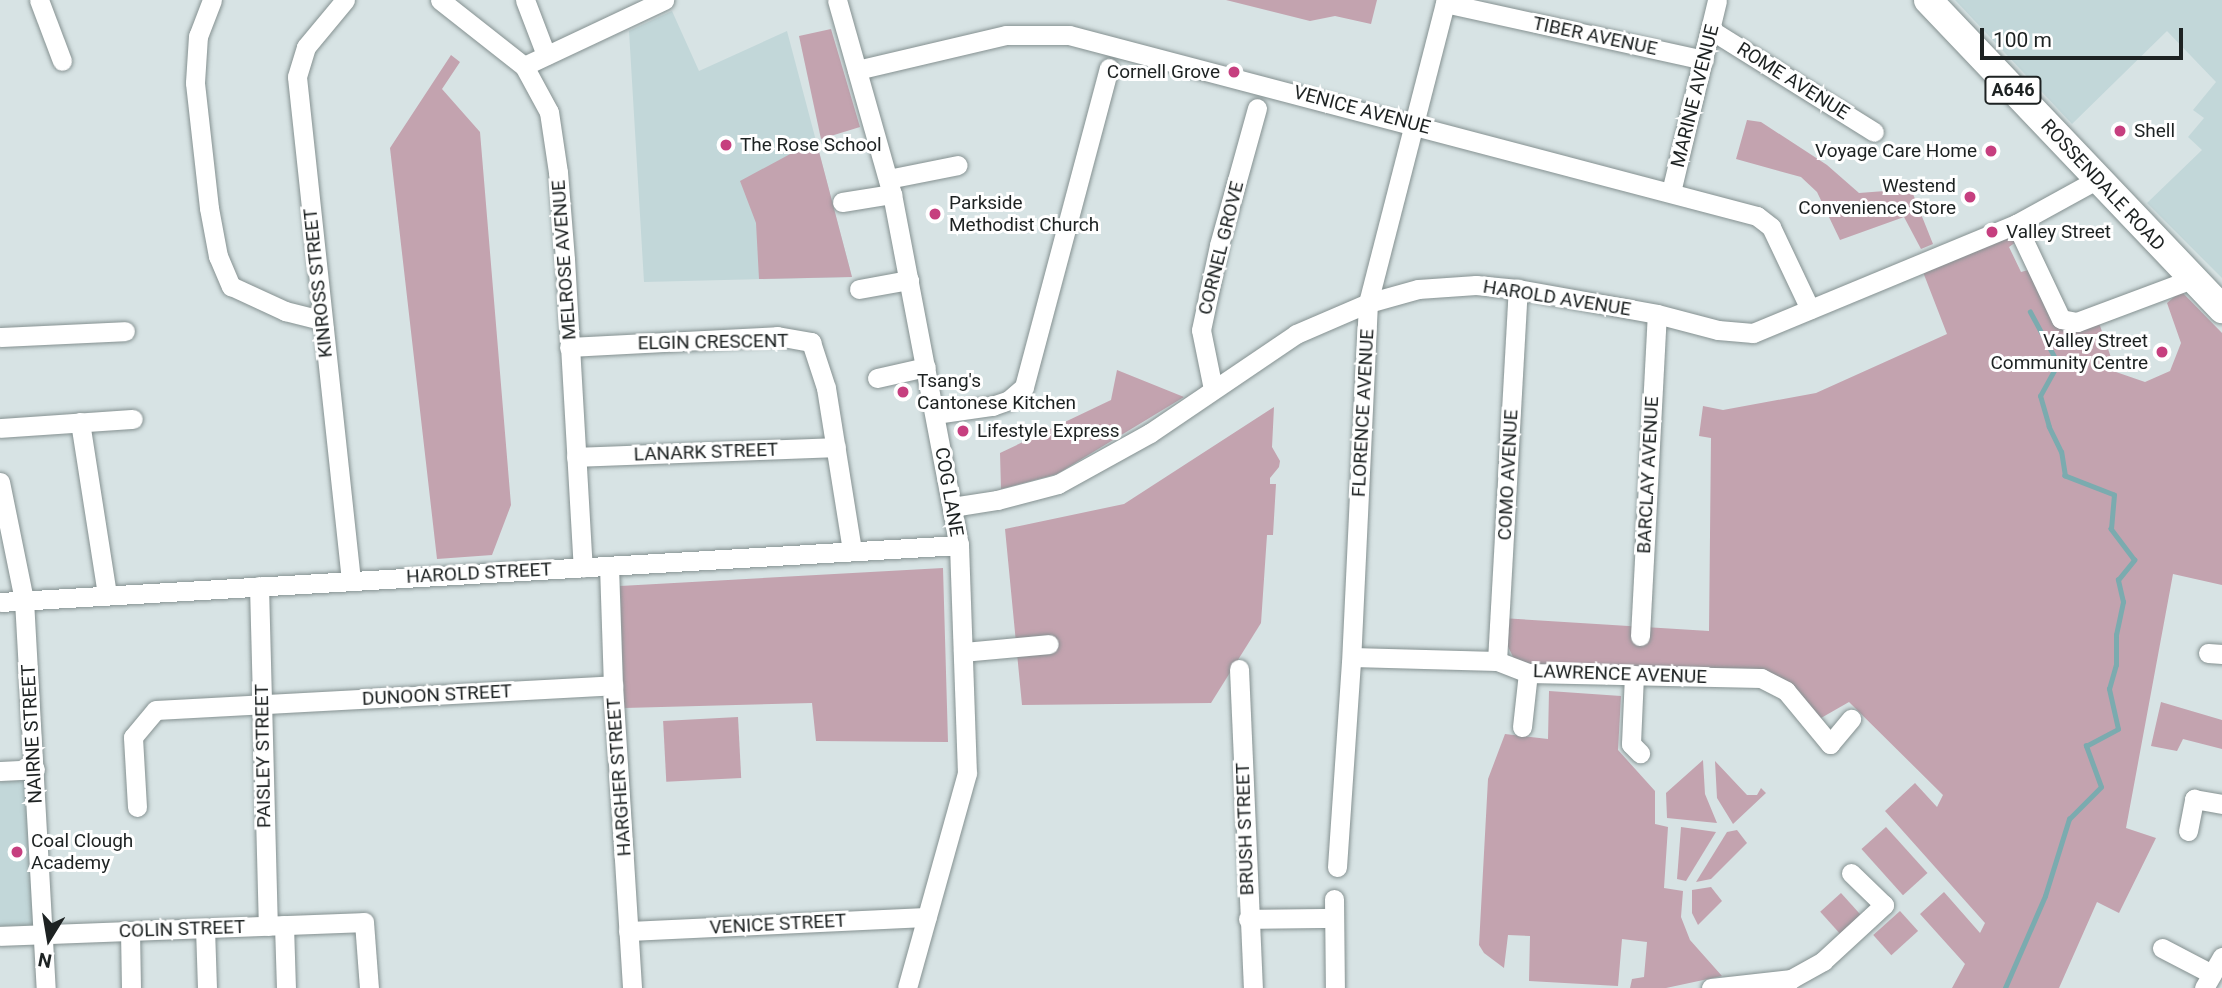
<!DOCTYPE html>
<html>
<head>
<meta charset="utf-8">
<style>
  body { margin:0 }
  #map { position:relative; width:2222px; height:988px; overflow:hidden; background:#d7e3e4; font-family:Roboto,sans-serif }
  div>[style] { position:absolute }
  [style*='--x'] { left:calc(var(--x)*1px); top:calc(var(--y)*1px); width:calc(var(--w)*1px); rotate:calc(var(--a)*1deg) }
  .built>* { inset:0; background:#c2d7d9 }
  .green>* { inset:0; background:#c3a3af; transform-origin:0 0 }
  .stream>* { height:4.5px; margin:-2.25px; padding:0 2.25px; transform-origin:2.25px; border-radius:2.25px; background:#7babaf }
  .roads { filter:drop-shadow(0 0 2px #859191) drop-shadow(0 0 2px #859191) }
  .minor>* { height:19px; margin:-9.5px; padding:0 9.5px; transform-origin:9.5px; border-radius:9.5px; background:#fff }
  .highway>* { height:28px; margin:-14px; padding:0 14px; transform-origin:14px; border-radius:14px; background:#fff }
  .dots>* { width:19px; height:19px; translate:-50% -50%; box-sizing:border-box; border:4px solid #fff; border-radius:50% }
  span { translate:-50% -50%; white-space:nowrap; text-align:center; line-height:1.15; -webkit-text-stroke:6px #fff; paint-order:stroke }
  .shield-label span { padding:2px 5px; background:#fff; border:2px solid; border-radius:5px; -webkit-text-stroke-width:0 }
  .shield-label { font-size:18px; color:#1d2222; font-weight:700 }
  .street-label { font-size:19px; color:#1d2222 }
  .poi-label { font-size:19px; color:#1d2222 }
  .right { translate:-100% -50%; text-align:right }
  .left { translate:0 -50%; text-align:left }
  .north { position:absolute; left:14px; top:904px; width:70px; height:70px; -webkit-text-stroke:5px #fff; paint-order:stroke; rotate:191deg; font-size:19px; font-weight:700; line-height:28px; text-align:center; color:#1d2222 }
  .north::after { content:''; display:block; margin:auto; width:24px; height:32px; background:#1d2222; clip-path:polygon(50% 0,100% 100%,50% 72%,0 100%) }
  .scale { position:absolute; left:1980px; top:28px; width:203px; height:32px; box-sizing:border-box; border:4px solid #1d2222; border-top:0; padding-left:9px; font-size:21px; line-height:24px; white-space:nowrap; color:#1d2222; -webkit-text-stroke:5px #fff; paint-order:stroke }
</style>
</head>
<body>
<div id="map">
  <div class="built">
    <i style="clip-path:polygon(1955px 0,2222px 0,2222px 278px,2147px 203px,2202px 150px,2188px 137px,2204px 118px,2193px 110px,2216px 82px,2167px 31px,2072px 124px)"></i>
    <i style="clip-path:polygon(672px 11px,699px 71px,787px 31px,852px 277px,644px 282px,629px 31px)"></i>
    <i style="clip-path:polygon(31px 780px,37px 925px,0 926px,0 782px)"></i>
  </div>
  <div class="green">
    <i style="clip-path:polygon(1226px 0,1377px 0,1371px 24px,1335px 16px,1310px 21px)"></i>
    <i style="clip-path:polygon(831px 29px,860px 127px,821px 139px,799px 36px)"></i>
    <i style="clip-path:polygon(451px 55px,460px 62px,442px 89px,480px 132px,511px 505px,492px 555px,437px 559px,390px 148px)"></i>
    <i style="clip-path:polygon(1747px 120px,1761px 122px,1827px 165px,1859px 193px,1911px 189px,1933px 244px,1921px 249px,1904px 217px,1840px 240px,1817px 192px,1801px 177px,1736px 159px)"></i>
    <i style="clip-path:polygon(816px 140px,852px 277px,759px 279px,756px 223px,740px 181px)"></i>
    <i style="clip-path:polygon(2004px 236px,2016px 242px,2009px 247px,2021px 272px,2032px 269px,2058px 327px,2097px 317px,2116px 372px,2145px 382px,2170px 371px,2181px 343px,2167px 303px,2181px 291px,2222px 333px,2222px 585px,2173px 574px,2126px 828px,2156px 838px,2119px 913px,2097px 902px,2059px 988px,1952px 988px,1965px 964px,1920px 914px,1944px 892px,1980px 933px,1985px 923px,1885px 811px,1915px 783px,1937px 807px,1943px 795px,1849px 702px,1821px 718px,1786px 681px,1535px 665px,1514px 659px,1501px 632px,1502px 618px,1709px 631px,1711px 438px,1699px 436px,1703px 406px,1723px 410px,1816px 393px,1947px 334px,1923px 272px)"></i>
    <i style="clip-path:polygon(1117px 370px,1184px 397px,1057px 474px,1001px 489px,1000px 453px,1111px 400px)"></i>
    <i style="clip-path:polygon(1274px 407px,1272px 447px,1280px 461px,1279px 467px,1270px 478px,1270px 484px,1276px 484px,1273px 535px,1267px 535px,1261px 623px,1211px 703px,1022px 705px,1005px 529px,1124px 504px)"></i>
    <i style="clip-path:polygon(943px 568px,948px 742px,816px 741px,812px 703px,624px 708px,620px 586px)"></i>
    <i style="clip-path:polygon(1549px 691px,1621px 696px,1618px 750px,1655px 791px,1655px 824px,1668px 827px,1664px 888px,1683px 891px,1681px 917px,1690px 940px,1722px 976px,1666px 988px,1630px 988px,1632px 979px,1644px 977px,1647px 942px,1622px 939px,1618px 986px,1529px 981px,1530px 936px,1508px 935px,1504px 968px,1484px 953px,1479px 945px,1488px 779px,1505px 734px,1548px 739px)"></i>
    <i style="clip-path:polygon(2161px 702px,2222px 720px,2222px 749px,2183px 739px,2177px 751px,2151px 746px)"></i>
    <i style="left:738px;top:717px;width:61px;height:75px;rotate:87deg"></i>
    <i style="clip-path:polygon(1703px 760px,1705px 794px,1717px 823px,1667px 818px,1666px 793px)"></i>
    <i style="clip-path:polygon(1715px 761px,1747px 795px,1757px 795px,1761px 788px,1766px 793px,1733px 824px,1717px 798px)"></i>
    <i style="clip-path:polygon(1681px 827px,1716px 832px,1686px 881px,1677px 879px)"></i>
    <i style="left:1886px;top:827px;width:62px;height:33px;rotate:48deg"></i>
    <i style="clip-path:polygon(1737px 830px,1747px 843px,1711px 879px,1696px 882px,1727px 832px)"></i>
    <i style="clip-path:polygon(1711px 887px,1722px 901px,1698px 925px,1692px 913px,1692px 890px)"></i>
    <i style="left:1841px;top:893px;width:31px;height:28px;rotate:48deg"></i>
    <i style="left:1900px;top:911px;width:27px;height:36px;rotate:48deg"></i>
  </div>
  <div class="stream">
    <i style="--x:2005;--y:988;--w:100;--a:-66.5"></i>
    <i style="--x:2045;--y:896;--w:81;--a:-72.7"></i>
    <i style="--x:2069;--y:819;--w:45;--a:-45"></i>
    <i style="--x:2101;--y:787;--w:44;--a:-110.1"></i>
    <i style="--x:2086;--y:746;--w:36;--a:-28"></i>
    <i style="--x:2118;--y:729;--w:41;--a:-102.7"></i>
    <i style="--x:2109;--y:689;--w:25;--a:-74"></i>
    <i style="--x:2116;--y:665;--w:30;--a:-90"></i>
    <i style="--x:2116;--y:635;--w:34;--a:-78"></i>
    <i style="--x:2123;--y:602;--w:23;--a:-103"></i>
    <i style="--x:2118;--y:580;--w:26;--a:-51"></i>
    <i style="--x:2134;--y:560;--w:39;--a:-127"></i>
    <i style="--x:2111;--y:529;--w:34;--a:-85"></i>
    <i style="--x:2114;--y:495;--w:53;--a:-158.8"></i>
    <i style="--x:2065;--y:476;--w:24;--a:-99"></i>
    <i style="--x:2061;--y:452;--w:28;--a:-116"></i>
    <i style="--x:2049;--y:427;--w:32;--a:-106"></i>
    <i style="--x:2040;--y:396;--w:37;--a:-61"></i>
    <i style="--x:2058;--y:364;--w:59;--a:-118.3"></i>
  </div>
  <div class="roads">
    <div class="minor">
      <i style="--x:39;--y:0;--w:65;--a:69.3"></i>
      <i style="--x:212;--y:0;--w:39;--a:111"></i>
      <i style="--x:198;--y:36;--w:47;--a:93.7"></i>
      <i style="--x:195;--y:83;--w:126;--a:83.6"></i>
      <i style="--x:209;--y:208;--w:49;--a:79.4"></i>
      <i style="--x:218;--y:256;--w:33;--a:67"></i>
      <i style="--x:231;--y:286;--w:60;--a:24.8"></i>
      <i style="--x:285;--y:311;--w:38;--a:14"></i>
      <i style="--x:345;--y:0;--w:61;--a:129.7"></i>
      <i style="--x:306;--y:47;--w:31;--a:107"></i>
      <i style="--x:297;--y:77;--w:507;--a:83.88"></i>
      <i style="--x:440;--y:0;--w:107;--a:38.2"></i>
      <i style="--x:524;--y:66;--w:52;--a:61.5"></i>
      <i style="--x:549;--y:112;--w:61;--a:81.5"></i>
      <i style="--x:558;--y:172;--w:87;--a:85.4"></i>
      <i style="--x:565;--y:259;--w:309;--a:86.7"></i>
      <i style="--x:525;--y:0;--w:59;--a:69.1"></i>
      <i style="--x:837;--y:0;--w:202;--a:74.2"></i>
      <i style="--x:892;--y:194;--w:357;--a:79.2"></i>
      <i style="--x:959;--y:545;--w:228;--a:88"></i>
      <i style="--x:967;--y:773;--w:223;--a:105.6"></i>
      <i style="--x:1445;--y:3;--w:265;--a:12.4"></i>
      <i style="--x:1711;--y:30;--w:192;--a:32"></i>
      <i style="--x:524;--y:66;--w:155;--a:-25.2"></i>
      <i style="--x:857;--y:70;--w:153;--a:-13.2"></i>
      <i style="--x:1006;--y:35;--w:63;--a:0"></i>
      <i style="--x:1069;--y:35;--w:711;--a:14.74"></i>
      <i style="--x:1757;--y:216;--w:18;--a:38"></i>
      <i style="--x:1771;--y:227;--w:91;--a:64.6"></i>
      <i style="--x:888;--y:179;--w:71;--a:-11.3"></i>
      <i style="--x:1671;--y:192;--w:197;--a:-76.5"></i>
      <i style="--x:842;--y:202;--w:51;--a:-9.1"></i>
      <i style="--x:2016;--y:224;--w:105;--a:64.7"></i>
      <i style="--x:2061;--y:319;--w:16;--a:11"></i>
      <i style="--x:2077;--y:322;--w:123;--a:-20.5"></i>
      <i style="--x:859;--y:289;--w:51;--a:-10.2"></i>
      <i style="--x:0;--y:337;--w:125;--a:-2.7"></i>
      <i style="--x:569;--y:347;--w:208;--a:-3"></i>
      <i style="--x:777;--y:336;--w:35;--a:10"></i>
      <i style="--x:811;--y:342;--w:48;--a:71.9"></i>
      <i style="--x:826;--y:388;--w:165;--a:80.9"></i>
      <i style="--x:877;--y:378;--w:50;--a:-12.7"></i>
      <i style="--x:1213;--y:389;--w:60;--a:-101.5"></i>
      <i style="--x:1201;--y:330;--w:87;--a:-78"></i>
      <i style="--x:1219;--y:245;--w:142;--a:-74.5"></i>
      <i style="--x:935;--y:414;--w:58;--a:-8"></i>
      <i style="--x:992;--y:406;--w:18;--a:-19"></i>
      <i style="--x:1009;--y:400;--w:20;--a:-41"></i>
      <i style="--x:1024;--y:387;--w:330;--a:-75.1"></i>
      <i style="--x:80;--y:422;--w:175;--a:81.1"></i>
      <i style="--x:0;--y:428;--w:133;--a:-3.9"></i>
      <i style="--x:576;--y:457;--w:260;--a:-2.2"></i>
      <i style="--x:0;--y:482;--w:120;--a:78.5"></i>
      <i style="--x:24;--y:600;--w:389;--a:86.8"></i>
      <i style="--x:952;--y:507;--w:46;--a:-8.8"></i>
      <i style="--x:997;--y:500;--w:63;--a:-14.7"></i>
      <i style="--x:1058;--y:484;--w:105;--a:-29"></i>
      <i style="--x:1150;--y:433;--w:176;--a:-34.1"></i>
      <i style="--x:1296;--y:334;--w:78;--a:-23.3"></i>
      <i style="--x:1368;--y:303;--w:52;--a:-15.6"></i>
      <i style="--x:1418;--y:289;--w:58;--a:-3.9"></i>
      <i style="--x:1476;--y:285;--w:42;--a:5.4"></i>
      <i style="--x:1518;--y:289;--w:141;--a:10.2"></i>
      <i style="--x:1657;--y:314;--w:63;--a:14.7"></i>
      <i style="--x:1718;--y:330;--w:35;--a:5"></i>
      <i style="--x:1753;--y:333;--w:285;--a:-22.5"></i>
      <i style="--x:2016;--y:224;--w:94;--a:-28.8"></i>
      <i style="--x:609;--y:566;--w:119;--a:88.1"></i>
      <i style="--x:613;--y:685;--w:304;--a:86.4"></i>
      <i style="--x:259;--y:586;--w:340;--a:88.5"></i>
      <i style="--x:0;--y:602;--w:961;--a:-3.4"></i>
      <i style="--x:1640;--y:636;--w:322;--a:-87"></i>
      <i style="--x:963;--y:652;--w:86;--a:-5.3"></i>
      <i style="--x:2208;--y:653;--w:14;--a:4"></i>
      <i style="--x:1352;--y:657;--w:145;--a:1.6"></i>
      <i style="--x:1497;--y:661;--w:33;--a:21"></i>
      <i style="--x:1528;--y:673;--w:233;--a:1.2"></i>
      <i style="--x:1761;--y:678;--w:28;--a:27"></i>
      <i style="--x:1786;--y:691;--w:69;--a:50.3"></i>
      <i style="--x:1830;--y:744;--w:33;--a:-50"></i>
      <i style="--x:1497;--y:661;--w:373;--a:-86.8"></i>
      <i style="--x:1239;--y:669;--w:319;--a:87.5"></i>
      <i style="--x:1634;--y:675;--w:69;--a:92.5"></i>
      <i style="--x:1631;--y:744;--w:13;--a:45"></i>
      <i style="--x:1522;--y:727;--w:54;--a:-83.7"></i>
      <i style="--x:0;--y:771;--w:35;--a:-3"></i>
      <i style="--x:137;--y:807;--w:70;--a:-93.3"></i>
      <i style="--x:133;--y:737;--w:35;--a:-50"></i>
      <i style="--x:156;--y:710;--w:458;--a:-3.1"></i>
      <i style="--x:2188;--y:831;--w:33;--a:-79"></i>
      <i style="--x:2194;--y:799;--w:28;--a:10"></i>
      <i style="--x:1337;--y:867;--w:204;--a:-86.1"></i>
      <i style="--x:1351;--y:663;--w:360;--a:-87.3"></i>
      <i style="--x:1368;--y:303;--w:313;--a:-75.6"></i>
      <i style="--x:1334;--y:899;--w:89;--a:89.4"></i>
      <i style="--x:1248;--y:919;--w:85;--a:-0.7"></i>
      <i style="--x:284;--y:925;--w:63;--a:88.2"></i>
      <i style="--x:205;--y:928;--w:60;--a:88.1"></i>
      <i style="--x:130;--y:931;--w:57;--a:89"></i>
      <i style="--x:628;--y:931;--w:299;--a:-2.7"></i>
      <i style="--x:0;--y:936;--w:364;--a:-2.2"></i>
      <i style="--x:364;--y:922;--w:66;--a:85.7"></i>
      <i style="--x:2162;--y:948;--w:56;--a:27.5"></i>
      <i style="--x:1711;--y:988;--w:81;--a:-6.4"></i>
      <i style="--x:1791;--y:979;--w:37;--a:-29"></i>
      <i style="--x:1823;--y:961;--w:83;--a:-42.6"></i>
      <i style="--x:1884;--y:905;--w:46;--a:-135.9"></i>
      <i style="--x:2204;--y:988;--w:36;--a:-60"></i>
    </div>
    <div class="highway">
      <i style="--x:1928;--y:0;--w:427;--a:46.4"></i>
    </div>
  </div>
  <div class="dots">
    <i style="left:1234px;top:72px;background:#c63f7f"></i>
    <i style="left:2120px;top:131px;background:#c63f7f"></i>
    <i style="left:726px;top:145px;background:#c63f7f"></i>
    <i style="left:1991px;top:151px;background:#c63f7f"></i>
    <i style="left:1970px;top:197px;background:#c63f7f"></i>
    <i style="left:935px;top:214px;background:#c63f7f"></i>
    <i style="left:1992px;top:232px;background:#c63f7f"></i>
    <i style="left:2162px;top:352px;background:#c63f7f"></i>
    <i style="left:903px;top:392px;background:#c63f7f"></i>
    <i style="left:963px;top:431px;background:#c63f7f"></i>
    <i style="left:17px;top:852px;background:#c63f7f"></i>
  </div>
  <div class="shield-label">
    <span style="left:2013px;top:90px">A646</span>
  </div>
  <div class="street-label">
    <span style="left:1595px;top:36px;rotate:12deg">TIBER AVENUE</span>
    <span style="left:1793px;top:81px;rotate:32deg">ROME AVENUE</span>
    <span style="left:1695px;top:96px;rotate:-76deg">MARINE AVENUE</span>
    <span style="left:1362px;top:110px;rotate:15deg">VENICE AVENUE</span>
    <span style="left:2103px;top:185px;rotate:47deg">ROSSENDALE ROAD</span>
    <span style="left:1221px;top:248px;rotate:-76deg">CORNEL GROVE</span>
    <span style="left:564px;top:260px;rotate:-94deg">MELROSE AVENUE</span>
    <span style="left:318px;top:283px;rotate:-96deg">KINROSS STREET</span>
    <span style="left:1557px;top:298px;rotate:9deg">HAROLD AVENUE</span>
    <span style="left:713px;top:342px;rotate:-1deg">ELGIN CRESCENT</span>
    <span style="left:1363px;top:413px;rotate:-87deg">FLORENCE AVENUE</span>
    <span style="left:706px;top:452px;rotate:-2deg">LANARK STREET</span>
    <span style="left:1508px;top:475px;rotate:-87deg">COMO AVENUE</span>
    <span style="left:1648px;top:475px;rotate:-87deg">BARCLAY AVENUE</span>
    <span style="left:949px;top:492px;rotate:80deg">COG LANE</span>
    <span style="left:479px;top:573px;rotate:-3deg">HAROLD STREET</span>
    <span style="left:1620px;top:674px;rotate:2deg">LAWRENCE AVENUE</span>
    <span style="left:437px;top:695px;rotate:-3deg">DUNOON STREET</span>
    <span style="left:32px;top:734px;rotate:-93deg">NAIRNE STREET</span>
    <span style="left:263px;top:756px;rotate:-91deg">PAISLEY STREET</span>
    <span style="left:619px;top:777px;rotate:-94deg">HARGHER STREET</span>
    <span style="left:1245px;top:829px;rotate:-92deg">BRUSH STREET</span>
    <span style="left:778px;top:924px;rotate:-3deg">VENICE STREET</span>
    <span style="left:182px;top:929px;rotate:-2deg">COLIN STREET</span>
  </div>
  <div class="poi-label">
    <span class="right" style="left:1220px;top:72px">Cornell Grove</span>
    <span class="left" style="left:2134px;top:131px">Shell</span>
    <span class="left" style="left:740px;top:145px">The Rose School</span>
    <span class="right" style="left:1977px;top:151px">Voyage Care Home</span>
    <span class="right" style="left:1956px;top:197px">Westend<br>Convenience Store</span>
    <span class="left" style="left:949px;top:214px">Parkside<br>Methodist Church</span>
    <span class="left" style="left:2006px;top:232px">Valley Street</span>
    <span class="right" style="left:2148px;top:352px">Valley Street<br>Community Centre</span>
    <span class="left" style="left:917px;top:392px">Tsang's<br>Cantonese Kitchen</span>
    <span class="left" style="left:977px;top:431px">Lifestyle Express</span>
    <span class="left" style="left:31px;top:852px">Coal Clough<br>Academy</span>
  </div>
  <div class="north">N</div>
  <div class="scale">100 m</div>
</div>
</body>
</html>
